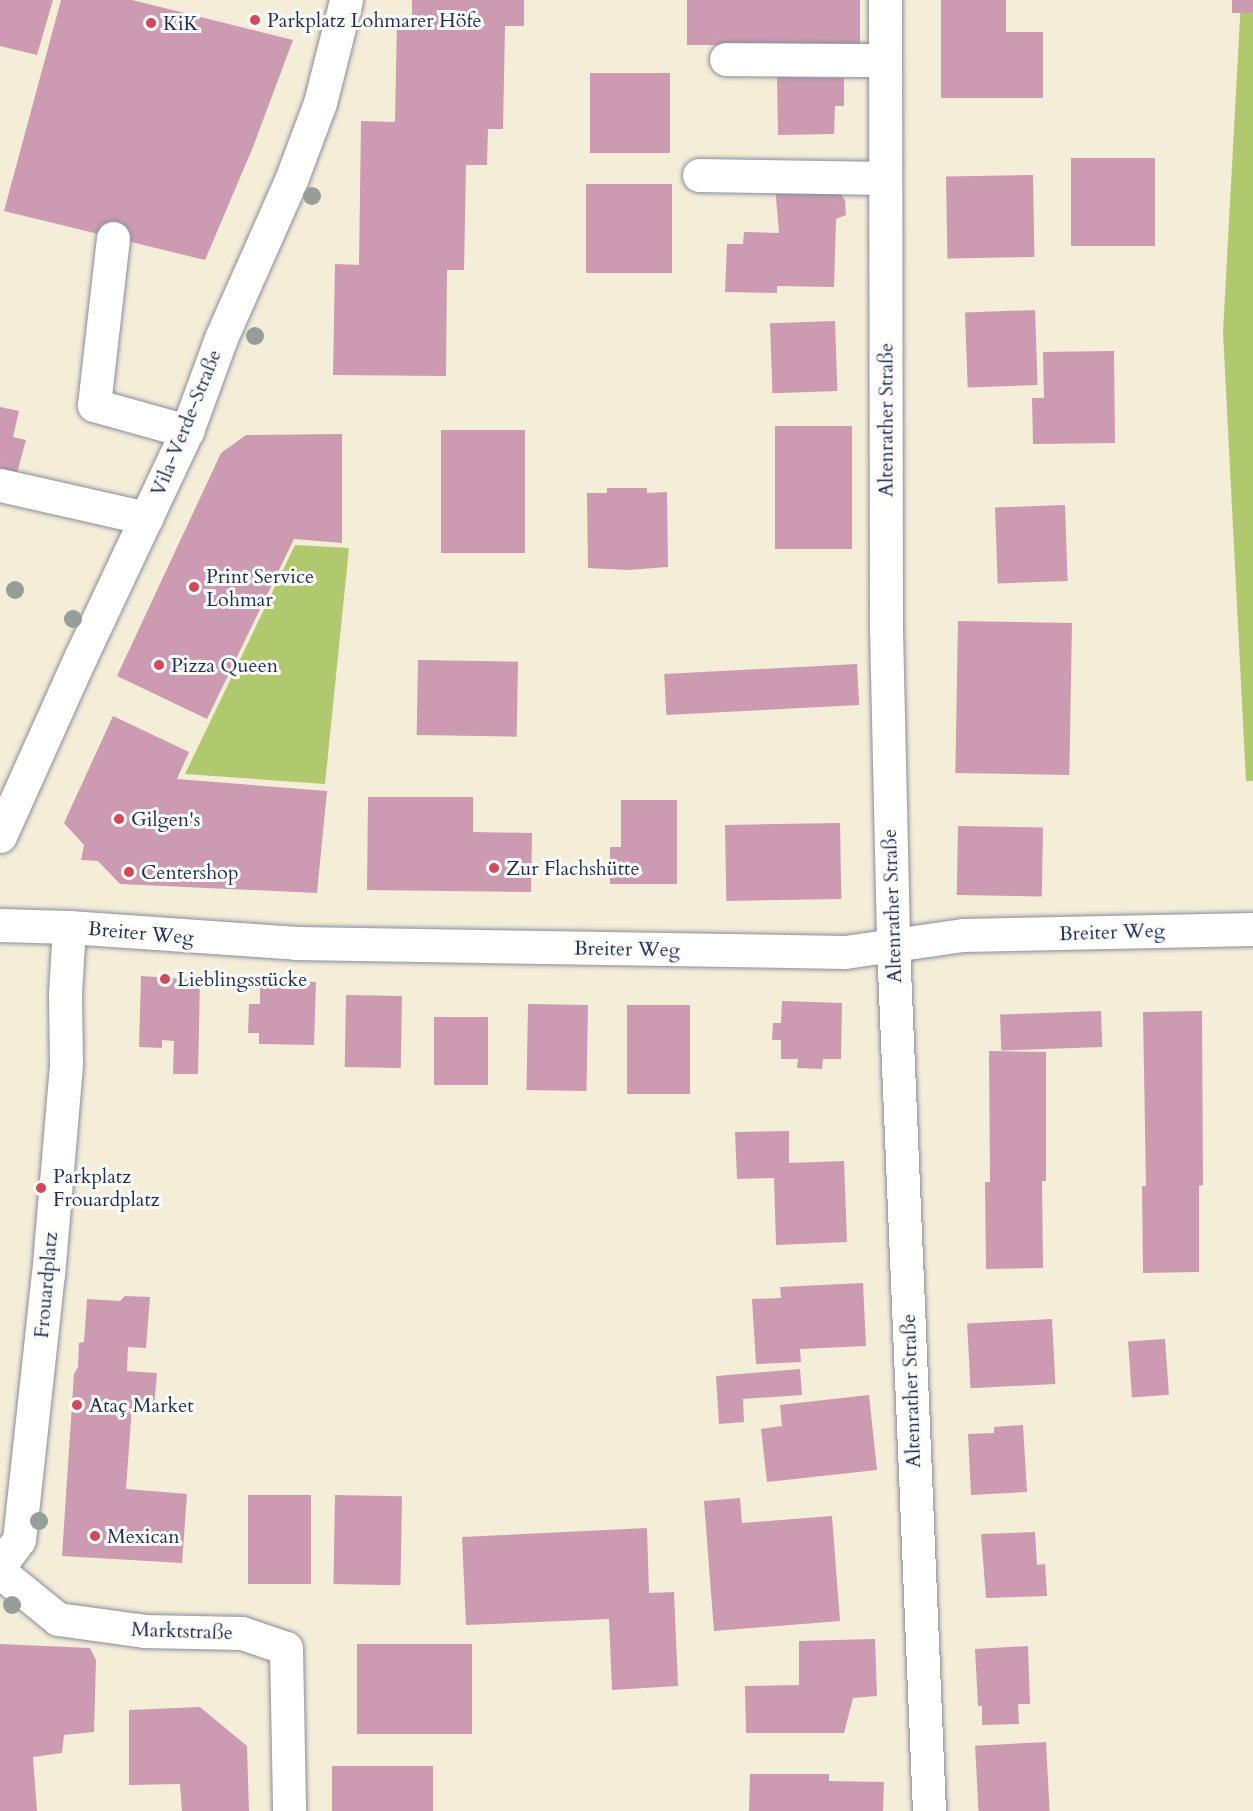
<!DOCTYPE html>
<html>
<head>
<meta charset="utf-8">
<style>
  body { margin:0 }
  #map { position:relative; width:1253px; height:1811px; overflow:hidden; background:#f4edd8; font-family:Cardo,serif }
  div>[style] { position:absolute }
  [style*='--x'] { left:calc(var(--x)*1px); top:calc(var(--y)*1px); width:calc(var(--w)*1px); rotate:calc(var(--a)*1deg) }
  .green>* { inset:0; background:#b1c96e }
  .building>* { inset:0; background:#cc9bb2; transform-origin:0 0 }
  .roads { filter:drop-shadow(0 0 2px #888e9b) drop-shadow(0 0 2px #888e9b) }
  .minor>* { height:33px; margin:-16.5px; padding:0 16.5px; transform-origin:16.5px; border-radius:16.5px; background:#fff }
  .major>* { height:33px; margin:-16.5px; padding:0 16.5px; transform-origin:16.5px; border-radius:16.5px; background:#fff }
  .trees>* { width:18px; height:18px; margin:-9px; border-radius:50%; background:#959e98 }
  .dots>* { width:16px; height:16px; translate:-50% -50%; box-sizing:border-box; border:3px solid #fdfcf7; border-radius:50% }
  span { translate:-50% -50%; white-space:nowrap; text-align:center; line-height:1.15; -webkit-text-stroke:6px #fdfcf7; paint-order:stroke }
  .poi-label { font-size:20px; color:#1b2f5e }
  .left { translate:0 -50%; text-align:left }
  .street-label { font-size:20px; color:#1b2f5e }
</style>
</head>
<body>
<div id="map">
  <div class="green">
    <i style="clip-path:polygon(1241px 0,1253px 0,1253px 781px,1246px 781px,1223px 332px)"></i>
    <i style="clip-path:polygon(295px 545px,349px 548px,325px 784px,185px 774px)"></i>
  </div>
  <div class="building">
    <i style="clip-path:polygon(0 0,53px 0,37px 55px,0 46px)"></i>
    <i style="clip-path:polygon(61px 0,132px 0,293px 40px,253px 147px,205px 260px,4px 211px)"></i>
    <i style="clip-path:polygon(412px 0,524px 0,524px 26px,505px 26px,503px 129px,488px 129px,487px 165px,466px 165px,464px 270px,447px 270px,446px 376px,333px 375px,335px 264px,359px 265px,361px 121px,395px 122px,397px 18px,412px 18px)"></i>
    <i style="left:687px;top:0;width:173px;height:45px"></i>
    <i style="clip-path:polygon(941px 0,1006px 0,1006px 32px,1043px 32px,1043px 98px,941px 98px)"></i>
    <i style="left:1232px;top:0;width:21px;height:13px"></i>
    <i style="left:590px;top:73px;width:80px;height:80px"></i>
    <i style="clip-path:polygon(777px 77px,844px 78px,844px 106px,835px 106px,834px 134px,778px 135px)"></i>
    <i style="left:1155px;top:158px;width:88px;height:84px;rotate:90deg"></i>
    <i style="left:1033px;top:175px;width:82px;height:87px;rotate:89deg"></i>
    <i style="left:672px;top:184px;width:89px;height:86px;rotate:90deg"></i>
    <i style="clip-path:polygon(775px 186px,837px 189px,845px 200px,846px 215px,836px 219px,834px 287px,777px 286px,777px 293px,725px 292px,727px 244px,743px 244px,744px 232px,779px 233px)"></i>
    <i style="left:1035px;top:310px;width:75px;height:70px;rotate:88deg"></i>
    <i style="left:835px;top:321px;width:70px;height:65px;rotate:88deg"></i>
    <i style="clip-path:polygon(1114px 351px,1115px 443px,1033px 444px,1032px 398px,1044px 398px,1043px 352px)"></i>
    <i style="clip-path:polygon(0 407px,19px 411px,13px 437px,26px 440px,17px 473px,0 469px)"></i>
    <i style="left:852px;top:426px;width:123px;height:77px;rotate:90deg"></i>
    <i style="left:441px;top:430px;width:84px;height:123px"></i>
    <i style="clip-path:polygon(342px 434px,342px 543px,294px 539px,207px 719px,117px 676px,221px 453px,246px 435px)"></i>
    <i style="clip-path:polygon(607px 488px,647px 488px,647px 493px,667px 492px,668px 567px,628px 570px,588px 568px,587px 493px,607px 493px)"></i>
    <i style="left:1065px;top:505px;width:76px;height:70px;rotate:88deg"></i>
    <i style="left:958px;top:621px;width:114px;height:152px;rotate:1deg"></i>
    <i style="left:418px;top:660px;width:100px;height:75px;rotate:1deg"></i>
    <i style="left:857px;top:664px;width:41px;height:193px;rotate:87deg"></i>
    <i style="clip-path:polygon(113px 716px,189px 752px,177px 779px,327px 791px,317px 893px,120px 884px,98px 861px,81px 860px,84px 845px,64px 823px)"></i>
    <i style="clip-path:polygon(368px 797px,473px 797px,473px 832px,532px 833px,531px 892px,367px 890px)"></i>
    <i style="clip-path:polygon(621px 800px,677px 800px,677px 884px,610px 884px,610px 847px,621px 847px)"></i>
    <i style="left:840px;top:823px;width:76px;height:115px;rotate:89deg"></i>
    <i style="left:958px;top:826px;width:85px;height:69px;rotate:1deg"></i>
    <i style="clip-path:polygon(269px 974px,283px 975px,286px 981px,316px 982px,314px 1045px,259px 1044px,259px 1033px,248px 1033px,249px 1004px,260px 1004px,260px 980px,266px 980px)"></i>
    <i style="clip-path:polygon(141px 976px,200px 980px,198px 1074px,173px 1074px,174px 1041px,162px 1040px,162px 1048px,139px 1047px)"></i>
    <i style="left:346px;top:995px;width:56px;height:72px;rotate:1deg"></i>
    <i style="clip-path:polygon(782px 1001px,842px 1003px,841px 1059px,823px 1059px,822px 1069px,797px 1068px,798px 1059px,781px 1059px,781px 1040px,772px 1040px,773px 1023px,781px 1023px)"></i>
    <i style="left:528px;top:1004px;width:60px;height:86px;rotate:1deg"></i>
    <i style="left:627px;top:1005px;width:63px;height:89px"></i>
    <i style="left:1101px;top:1011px;width:36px;height:101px;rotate:88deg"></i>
    <i style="clip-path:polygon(1202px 1011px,1203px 1185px,1199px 1186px,1199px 1272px,1143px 1273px,1142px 1186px,1146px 1186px,1143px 1012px)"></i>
    <i style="left:434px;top:1017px;width:54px;height:68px"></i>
    <i style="clip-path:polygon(989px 1051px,1046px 1052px,1046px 1181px,1042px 1181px,1043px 1268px,986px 1269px,985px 1182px,990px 1182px)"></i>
    <i style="clip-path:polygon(789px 1131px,789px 1163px,844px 1161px,847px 1242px,776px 1245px,774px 1178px,737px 1179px,735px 1132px)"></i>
    <i style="clip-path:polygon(863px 1283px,866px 1346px,800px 1349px,801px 1362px,756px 1364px,752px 1299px,781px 1298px,780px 1287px)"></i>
    <i style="clip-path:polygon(125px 1296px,150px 1297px,146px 1348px,128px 1347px,127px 1371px,157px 1373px,154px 1407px,132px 1406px,126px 1489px,187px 1494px,182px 1563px,62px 1556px,74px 1374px,78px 1367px,79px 1343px,84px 1342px,87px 1299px,120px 1301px)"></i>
    <i style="left:1052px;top:1319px;width:65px;height:85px;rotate:87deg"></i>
    <i style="left:1165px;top:1339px;width:56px;height:37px;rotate:86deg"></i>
    <i style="clip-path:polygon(800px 1369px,802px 1395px,743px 1399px,744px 1422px,719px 1424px,716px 1376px)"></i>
    <i style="clip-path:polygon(869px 1395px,877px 1470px,767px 1482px,761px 1429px,782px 1426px,780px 1405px)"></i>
    <i style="clip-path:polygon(1023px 1425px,1027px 1492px,971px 1495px,968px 1434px,994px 1433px,994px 1427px)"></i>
    <i style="left:248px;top:1495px;width:63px;height:89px"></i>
    <i style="left:335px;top:1495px;width:67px;height:89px;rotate:1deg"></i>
    <i style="clip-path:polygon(740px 1498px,742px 1523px,832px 1516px,840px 1621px,714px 1631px,704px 1501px)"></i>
    <i style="clip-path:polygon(647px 1528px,649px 1593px,674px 1592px,678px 1686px,612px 1690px,609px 1619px,466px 1625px,462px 1537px)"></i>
    <i style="clip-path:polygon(1035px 1532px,1037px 1565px,1045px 1564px,1047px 1596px,986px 1598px,981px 1534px)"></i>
    <i style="clip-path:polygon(875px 1639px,877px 1696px,853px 1698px,844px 1733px,746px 1733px,745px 1686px,799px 1685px,799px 1641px)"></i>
    <i style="clip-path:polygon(0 1644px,90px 1648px,96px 1660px,94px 1732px,64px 1735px,62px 1753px,33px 1757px,37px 1811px,0 1811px)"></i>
    <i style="left:357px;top:1644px;width:115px;height:90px"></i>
    <i style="clip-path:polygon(1028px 1646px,1030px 1704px,1018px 1704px,1019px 1724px,982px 1725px,982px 1706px,978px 1706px,975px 1649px)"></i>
    <i style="clip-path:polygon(200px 1707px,247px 1746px,249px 1811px,182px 1811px,180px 1784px,129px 1785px,129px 1710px)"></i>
    <i style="left:1046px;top:1742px;width:69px;height:71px;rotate:87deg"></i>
    <i style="left:433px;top:1766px;width:45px;height:101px;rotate:90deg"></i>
    <i style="clip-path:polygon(750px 1774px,829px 1774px,829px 1781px,884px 1782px,883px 1811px,749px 1811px)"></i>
  </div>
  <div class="roads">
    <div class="minor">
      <i style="--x:885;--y:0;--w:629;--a:89.91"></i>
      <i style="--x:886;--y:629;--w:316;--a:88.7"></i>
      <i style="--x:893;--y:945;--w:867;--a:87.62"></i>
      <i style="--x:726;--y:59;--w:159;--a:0.4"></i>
      <i style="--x:699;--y:175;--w:186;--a:0.9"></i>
      <i style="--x:113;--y:238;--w:168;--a:96.5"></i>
      <i style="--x:94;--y:405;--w:97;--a:15.6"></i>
      <i style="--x:0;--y:485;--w:150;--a:12.7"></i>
      <i style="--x:0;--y:925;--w:69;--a:1.7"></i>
      <i style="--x:69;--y:927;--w:228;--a:4"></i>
      <i style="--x:296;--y:943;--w:549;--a:0.94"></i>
      <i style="--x:845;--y:952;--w:119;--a:-8.2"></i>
      <i style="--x:963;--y:935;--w:290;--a:-1.2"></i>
      <i style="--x:0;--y:1565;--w:31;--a:-53"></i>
      <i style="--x:19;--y:1540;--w:267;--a:-83.8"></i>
      <i style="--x:48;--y:1275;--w:212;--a:-85.1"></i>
      <i style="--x:66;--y:1064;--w:70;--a:-90.8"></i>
      <i style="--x:65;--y:994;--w:67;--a:-86.6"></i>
      <i style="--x:0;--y:1572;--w:75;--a:39"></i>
      <i style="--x:58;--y:1619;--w:87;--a:7.9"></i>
      <i style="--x:144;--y:1631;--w:98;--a:1.2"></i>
      <i style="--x:242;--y:1633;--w:46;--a:18.8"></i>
      <i style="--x:286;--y:1648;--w:163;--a:88.9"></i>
    </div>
    <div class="major">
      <i style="--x:0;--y:836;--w:197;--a:-65.8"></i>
      <i style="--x:81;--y:656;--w:249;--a:-64.8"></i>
      <i style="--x:187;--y:431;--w:99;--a:-69.9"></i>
      <i style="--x:221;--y:338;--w:173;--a:-66.1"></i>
      <i style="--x:291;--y:180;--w:82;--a:-69.4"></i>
      <i style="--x:320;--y:103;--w:106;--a:-75.8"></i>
    </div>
  </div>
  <div class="trees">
    <i style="left:312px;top:196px"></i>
    <i style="left:255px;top:336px"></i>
    <i style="left:15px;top:590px"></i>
    <i style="left:73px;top:619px"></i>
    <i style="left:39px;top:1521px"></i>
    <i style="left:12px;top:1605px"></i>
  </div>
  <div class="dots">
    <i style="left:255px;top:20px;background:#d1495b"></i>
    <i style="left:151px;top:23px;background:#d1495b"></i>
    <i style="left:194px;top:587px;background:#d1495b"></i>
    <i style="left:159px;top:665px;background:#d1495b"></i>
    <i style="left:119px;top:819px;background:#d1495b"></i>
    <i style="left:494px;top:868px;background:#d1495b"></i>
    <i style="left:129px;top:872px;background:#d1495b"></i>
    <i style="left:165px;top:979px;background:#d1495b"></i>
    <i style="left:41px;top:1188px;background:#d1495b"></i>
    <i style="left:77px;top:1405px;background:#d1495b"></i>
    <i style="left:95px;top:1536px;background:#d1495b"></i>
  </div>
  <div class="poi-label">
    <span class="left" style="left:267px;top:20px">Parkplatz Lohmarer Höfe</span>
    <span class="left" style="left:163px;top:23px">KiK</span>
    <span class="left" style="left:206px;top:588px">Print Service<br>Lohmar</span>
    <span class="left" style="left:171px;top:665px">Pizza Queen</span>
    <span class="left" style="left:131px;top:819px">Gilgen's</span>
    <span class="left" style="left:506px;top:868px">Zur Flachshütte</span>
    <span class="left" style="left:141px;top:872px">Centershop</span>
    <span class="left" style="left:177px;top:979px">Lieblingsstücke</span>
    <span class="left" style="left:53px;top:1188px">Parkplatz<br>Frouardplatz</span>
    <span class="left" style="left:89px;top:1405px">Ataç Market</span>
    <span class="left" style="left:107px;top:1536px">Mexican</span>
  </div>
  <div class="street-label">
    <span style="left:886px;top:420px;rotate:-90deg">Altenrather Straße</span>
    <span style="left:186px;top:423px;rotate:-68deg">Vila-Verde-Straße</span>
    <span style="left:892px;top:906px;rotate:-92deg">Altenrather Straße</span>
    <span style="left:1112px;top:932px;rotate:-2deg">Breiter Weg</span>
    <span style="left:141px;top:933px;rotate:5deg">Breiter Weg</span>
    <span style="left:627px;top:949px;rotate:1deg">Breiter Weg</span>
    <span style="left:46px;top:1285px;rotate:-85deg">Frouardplatz</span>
    <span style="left:911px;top:1391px;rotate:-92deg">Altenrather Straße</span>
    <span style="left:182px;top:1631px;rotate:2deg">Marktstraße</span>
  </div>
</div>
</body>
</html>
